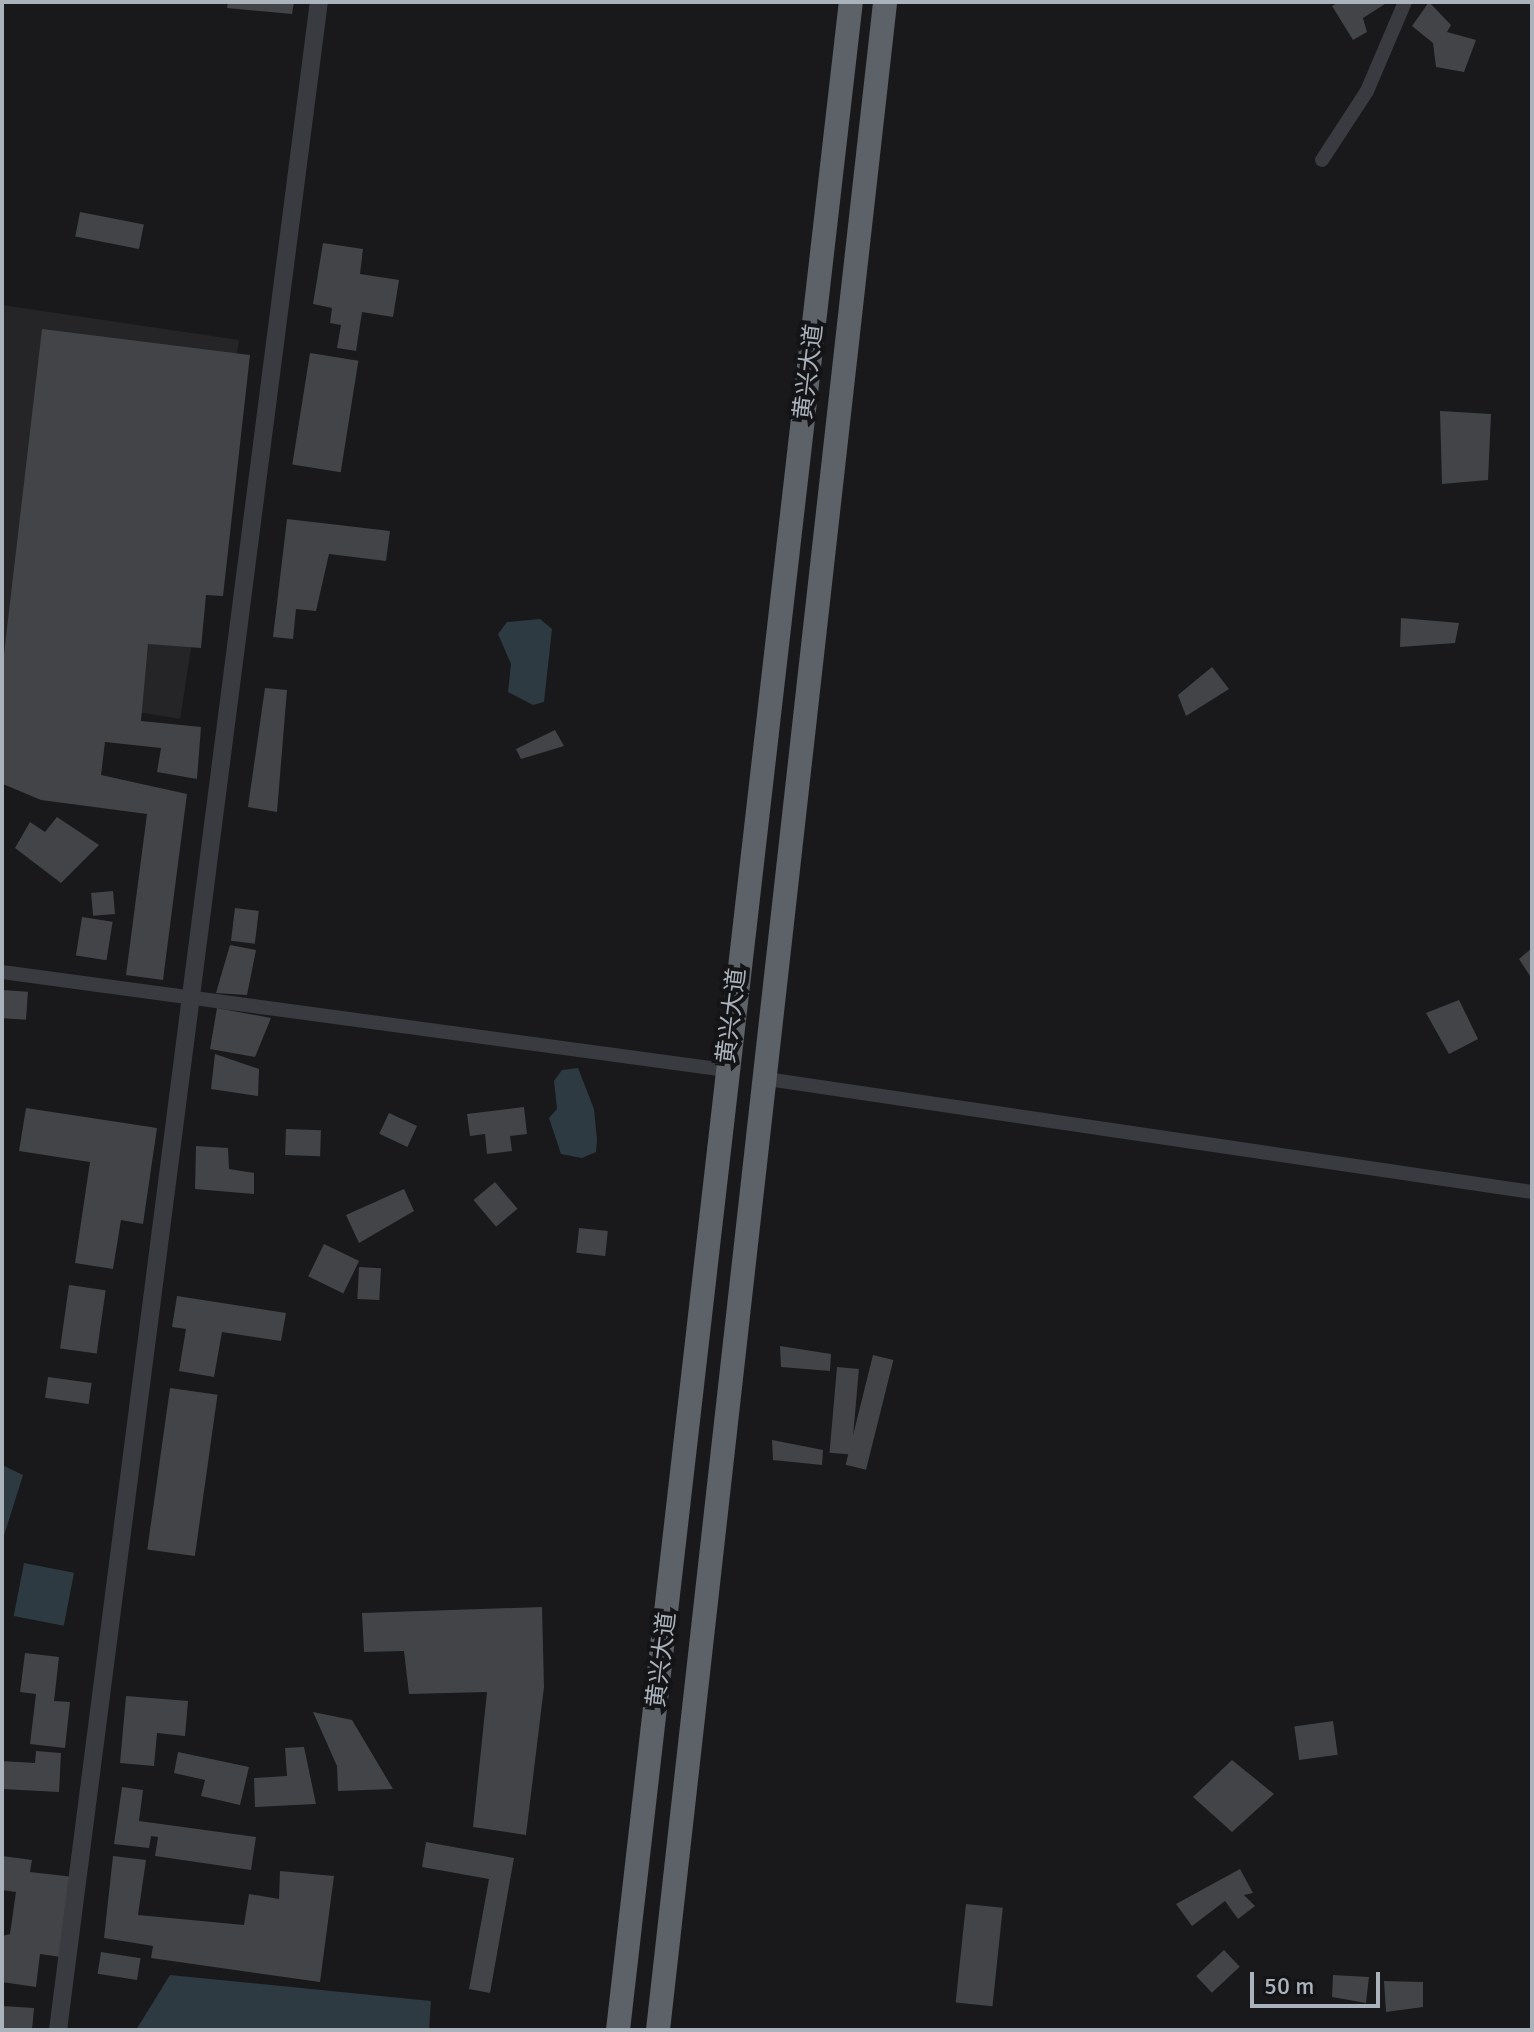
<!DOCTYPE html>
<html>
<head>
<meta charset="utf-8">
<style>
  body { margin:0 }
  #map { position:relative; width:1534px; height:2032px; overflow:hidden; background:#19191b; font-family:Signika,"Noto Sans SC",sans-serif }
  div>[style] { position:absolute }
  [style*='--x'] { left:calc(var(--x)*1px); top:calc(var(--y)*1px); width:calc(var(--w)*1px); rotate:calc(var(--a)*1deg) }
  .built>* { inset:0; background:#252528 }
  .water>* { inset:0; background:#2d3a41; transform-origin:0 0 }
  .building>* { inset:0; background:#434448; transform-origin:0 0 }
  .minor>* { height:14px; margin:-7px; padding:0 7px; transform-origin:7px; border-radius:7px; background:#393b41 }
  .tertiary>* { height:18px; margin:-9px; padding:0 9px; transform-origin:9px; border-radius:9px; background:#393b41 }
  .trunk>* { height:24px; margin:-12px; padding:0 12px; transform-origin:12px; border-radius:12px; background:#5d6269 }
  span { translate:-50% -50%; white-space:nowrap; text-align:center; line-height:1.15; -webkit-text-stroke:8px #141416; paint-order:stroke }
  .street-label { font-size:24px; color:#aab2bc }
  .frame { position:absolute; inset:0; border:4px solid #aab2bc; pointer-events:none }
  .scale { position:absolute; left:1250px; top:1972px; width:130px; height:36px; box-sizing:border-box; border:4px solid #aab2bc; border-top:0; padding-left:10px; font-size:24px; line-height:28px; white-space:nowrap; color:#aab2bc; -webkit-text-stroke:6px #141416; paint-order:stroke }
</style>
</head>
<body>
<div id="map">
  <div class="built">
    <i style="clip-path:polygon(2px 305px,239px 340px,180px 719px,2px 689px)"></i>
  </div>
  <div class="water">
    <i style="clip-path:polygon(540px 619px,552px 629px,544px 702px,533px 705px,508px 692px,511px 664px,498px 634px,507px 622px)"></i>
    <i style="clip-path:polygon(578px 1068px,594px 1109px,597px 1140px,596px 1152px,582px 1158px,561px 1154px,549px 1118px,557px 1109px,554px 1081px,562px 1070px)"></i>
    <i style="clip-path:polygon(2px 1465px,23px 1475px,2px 1542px)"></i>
    <i style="left:24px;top:1563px;width:51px;height:54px;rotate:11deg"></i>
    <i style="clip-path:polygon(170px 1975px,431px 2001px,429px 2030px,136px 2030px)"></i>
  </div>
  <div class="building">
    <i style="clip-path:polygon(228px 2px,294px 2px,292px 14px,227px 8px)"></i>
    <i style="clip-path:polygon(1339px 2px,1388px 2px,1363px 18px,1367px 32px,1353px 40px,1332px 6px)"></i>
    <i style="clip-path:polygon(1429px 2px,1451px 25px,1447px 32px,1476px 40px,1464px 72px,1436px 67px,1433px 43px,1412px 26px)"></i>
    <i style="left:80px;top:212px;width:65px;height:25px;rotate:11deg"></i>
    <i style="clip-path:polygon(323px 243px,363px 249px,360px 274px,399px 280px,393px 317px,362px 312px,356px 351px,337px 348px,341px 325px,330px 323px,332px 308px,313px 304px)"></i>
    <i style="clip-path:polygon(42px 329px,250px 355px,223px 596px,206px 595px,201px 648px,148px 644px,141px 721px,201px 727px,197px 779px,157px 772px,161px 748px,105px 742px,101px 775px,187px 794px,163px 980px,126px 975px,147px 814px,41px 800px,3px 784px,2px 671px)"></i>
    <i style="left:310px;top:353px;width:49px;height:113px;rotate:9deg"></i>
    <i style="clip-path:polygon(1440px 411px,1491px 414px,1488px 480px,1442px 484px)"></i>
    <i style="clip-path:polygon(287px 519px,390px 531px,386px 561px,329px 554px,316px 611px,296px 609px,293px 639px,273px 637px)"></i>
    <i style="clip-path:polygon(1401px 618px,1459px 623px,1455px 643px,1400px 647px)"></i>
    <i style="clip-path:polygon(1212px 667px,1229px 689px,1186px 716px,1178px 695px)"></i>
    <i style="clip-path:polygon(265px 688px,287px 690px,277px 812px,248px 807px)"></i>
    <i style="clip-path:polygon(555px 730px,564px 746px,521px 759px,516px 749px)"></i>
    <i style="clip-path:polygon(57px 817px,99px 845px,61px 883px,15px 848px,30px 822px,45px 832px)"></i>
    <i style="left:113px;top:891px;width:23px;height:22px;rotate:85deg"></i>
    <i style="left:235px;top:908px;width:24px;height:33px;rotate:7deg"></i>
    <i style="left:82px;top:917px;width:31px;height:39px;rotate:9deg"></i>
    <i style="clip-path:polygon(230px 945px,256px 950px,247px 995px,216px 993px)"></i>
    <i style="clip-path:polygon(1532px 948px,1532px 979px,1519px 959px)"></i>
    <i style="left:2px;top:990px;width:26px;height:28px;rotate:4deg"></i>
    <i style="clip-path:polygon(1459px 1000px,1478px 1039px,1449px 1054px,1426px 1013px)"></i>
    <i style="clip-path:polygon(217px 1008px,271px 1018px,255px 1057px,210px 1049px)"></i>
    <i style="clip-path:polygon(215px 1054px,259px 1069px,258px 1096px,211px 1089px)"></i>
    <i style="clip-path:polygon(524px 1107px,527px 1134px,510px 1136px,512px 1151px,487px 1154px,485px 1134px,470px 1136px,467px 1114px)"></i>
    <i style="clip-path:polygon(26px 1108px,157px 1128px,143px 1224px,121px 1220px,113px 1269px,75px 1263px,90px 1162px,19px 1151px)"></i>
    <i style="left:389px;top:1113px;width:31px;height:23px;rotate:25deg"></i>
    <i style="left:286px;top:1129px;width:35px;height:26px;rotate:2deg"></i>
    <i style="clip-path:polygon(196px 1146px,228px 1148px,229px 1169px,254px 1173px,254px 1194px,195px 1189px)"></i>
    <i style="left:495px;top:1182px;width:35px;height:28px;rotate:50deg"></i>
    <i style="clip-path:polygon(404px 1189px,414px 1211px,359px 1243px,346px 1215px)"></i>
    <i style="left:579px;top:1228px;width:29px;height:25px;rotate:6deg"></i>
    <i style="left:324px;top:1244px;width:39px;height:36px;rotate:26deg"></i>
    <i style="left:359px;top:1267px;width:22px;height:32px;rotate:3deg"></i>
    <i style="left:69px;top:1285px;width:37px;height:64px;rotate:8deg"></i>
    <i style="clip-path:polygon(177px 1296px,286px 1313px,281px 1341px,222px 1332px,214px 1377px,179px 1371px,186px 1329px,172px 1327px)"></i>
    <i style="clip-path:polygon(780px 1346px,831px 1354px,830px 1371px,781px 1367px)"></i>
    <i style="left:873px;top:1355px;width:21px;height:113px;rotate:14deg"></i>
    <i style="left:837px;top:1367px;width:22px;height:86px;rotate:5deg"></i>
    <i style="left:48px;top:1377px;width:44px;height:21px;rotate:8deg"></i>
    <i style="left:170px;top:1388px;width:48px;height:163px;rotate:8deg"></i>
    <i style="clip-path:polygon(772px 1440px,823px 1450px,822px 1465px,773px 1460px)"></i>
    <i style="clip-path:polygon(542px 1607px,544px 1687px,526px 1835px,473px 1827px,487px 1692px,409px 1694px,404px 1651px,364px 1652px,362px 1613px)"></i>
    <i style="clip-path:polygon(25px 1653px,59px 1657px,54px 1701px,70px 1702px,65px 1748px,30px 1744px,36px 1694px,20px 1692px)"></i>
    <i style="clip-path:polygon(126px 1696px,188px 1701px,185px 1736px,157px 1733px,154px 1766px,120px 1763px)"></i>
    <i style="clip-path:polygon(313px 1712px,352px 1720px,393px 1789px,338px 1791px,337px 1766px)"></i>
    <i style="left:1333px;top:1721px;width:34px;height:39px;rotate:82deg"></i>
    <i style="clip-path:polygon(304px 1747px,316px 1804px,255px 1807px,254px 1778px,287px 1776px,285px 1748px)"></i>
    <i style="clip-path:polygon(36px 1751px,61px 1753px,59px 1792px,2px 1789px,2px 1761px,35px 1763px)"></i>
    <i style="clip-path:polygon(178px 1752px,249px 1767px,240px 1805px,201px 1796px,205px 1780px,174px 1773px)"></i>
    <i style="clip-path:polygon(1232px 1760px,1274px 1794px,1232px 1832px,1193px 1797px)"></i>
    <i style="clip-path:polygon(122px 1787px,143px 1790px,139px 1821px,256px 1837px,251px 1870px,155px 1856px,158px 1837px,151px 1836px,149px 1848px,114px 1844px)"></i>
    <i style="clip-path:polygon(426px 1842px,514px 1858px,490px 1993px,469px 1989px,489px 1879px,422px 1867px)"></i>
    <i style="clip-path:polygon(2px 1856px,32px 1860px,30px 1872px,74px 1877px,61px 1957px,40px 1954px,36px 1987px,2px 1982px,2px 1936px,10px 1934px,16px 1892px,2px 1890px)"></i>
    <i style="clip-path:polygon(113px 1856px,146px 1860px,138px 1915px,244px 1925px,249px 1894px,279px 1899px,280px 1871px,334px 1876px,320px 1982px,151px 1958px,153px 1946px,104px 1938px)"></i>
    <i style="clip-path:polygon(1240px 1869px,1253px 1893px,1244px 1895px,1255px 1906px,1238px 1919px,1225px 1901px,1192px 1926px,1176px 1904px)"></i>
    <i style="left:966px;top:1904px;width:37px;height:99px;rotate:6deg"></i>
    <i style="left:1224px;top:1950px;width:23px;height:38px;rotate:47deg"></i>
    <i style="left:101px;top:1952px;width:40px;height:22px;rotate:9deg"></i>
    <i style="clip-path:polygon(1333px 1975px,1369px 1977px,1366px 2003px,1332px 1997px)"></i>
    <i style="clip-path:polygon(1384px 1981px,1423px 1982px,1423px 2007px,1386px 2012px)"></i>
    <i style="clip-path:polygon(2px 2006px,34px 2008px,32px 2030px,2px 2030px)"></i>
  </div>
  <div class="minor">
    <i style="--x:1322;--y:160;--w:82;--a:-56.9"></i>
    <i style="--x:1367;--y:91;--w:97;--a:-66.9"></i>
    <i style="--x:2;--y:972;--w:731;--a:7.71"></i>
    <i style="--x:760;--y:1078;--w:780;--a:8.4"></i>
  </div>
  <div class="tertiary">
    <i style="--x:58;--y:2030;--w:2045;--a:-82.67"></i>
  </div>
  <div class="trunk">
    <i style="--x:618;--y:2030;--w:2041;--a:-83.45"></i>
    <i style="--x:658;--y:2030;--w:2041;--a:-83.61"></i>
  </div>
  <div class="street-label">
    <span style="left:809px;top:372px;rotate:-83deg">黄兴大道</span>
    <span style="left:732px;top:1016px;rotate:-83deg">黄兴大道</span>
    <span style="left:662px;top:1660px;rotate:-83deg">黄兴大道</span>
  </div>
  <div class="frame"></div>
  <div class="scale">50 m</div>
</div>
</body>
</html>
